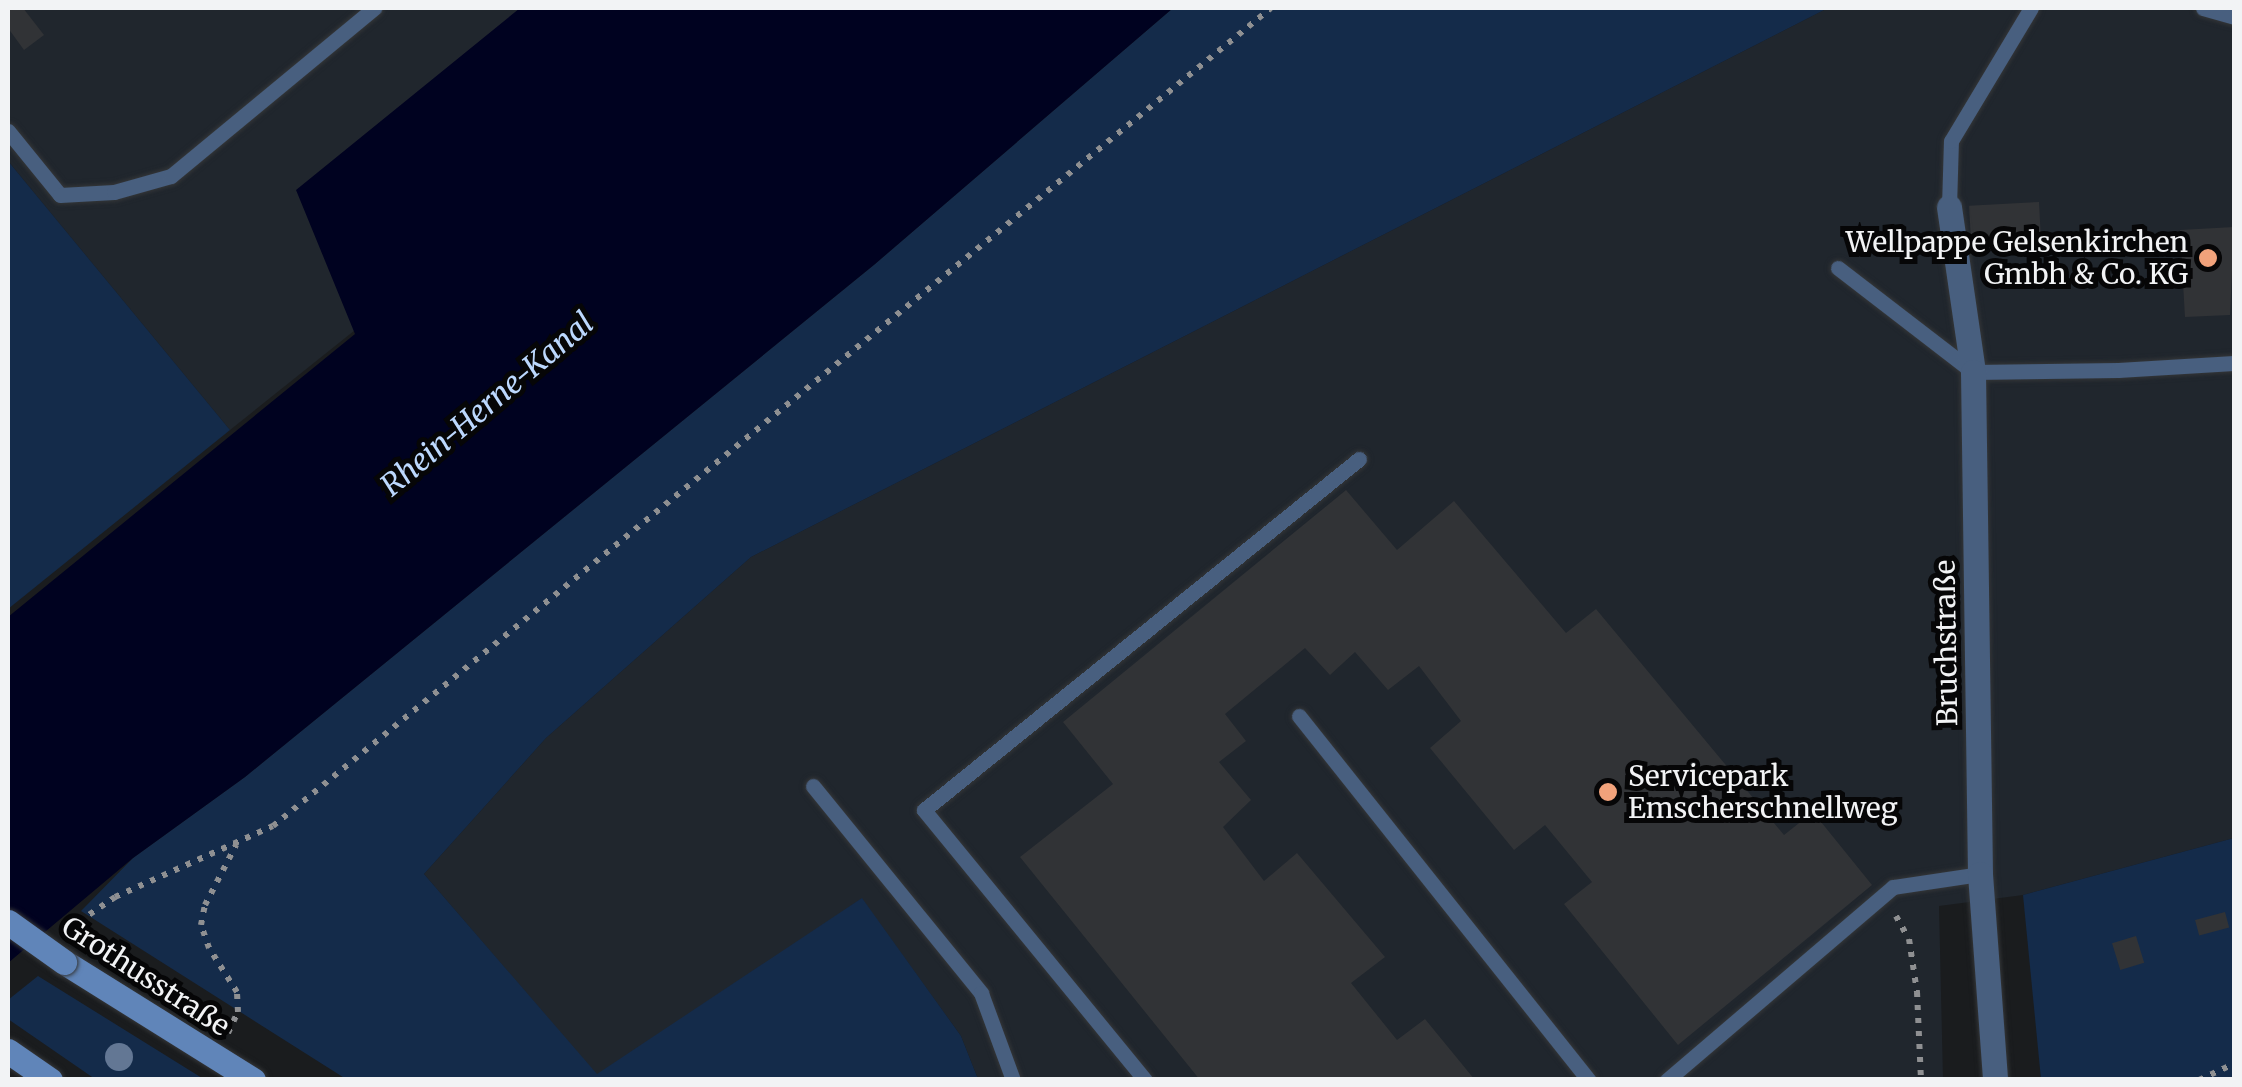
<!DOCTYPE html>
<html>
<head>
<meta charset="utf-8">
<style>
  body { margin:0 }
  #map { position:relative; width:2242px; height:1087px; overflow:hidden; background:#1a1c1e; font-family:Merriweather,serif }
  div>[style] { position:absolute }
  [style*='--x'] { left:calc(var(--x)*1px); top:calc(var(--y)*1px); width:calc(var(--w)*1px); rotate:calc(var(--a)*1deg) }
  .built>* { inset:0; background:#20262d }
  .green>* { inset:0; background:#142b4a }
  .water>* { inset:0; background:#000220 }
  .building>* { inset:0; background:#313336; transform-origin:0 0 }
  .path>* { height:6px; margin-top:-3px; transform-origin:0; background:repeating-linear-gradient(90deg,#8f9092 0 5px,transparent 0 13px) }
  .roads { filter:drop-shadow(0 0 2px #343638) drop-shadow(0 0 2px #343638) }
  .lane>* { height:15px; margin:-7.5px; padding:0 7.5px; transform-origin:7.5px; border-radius:7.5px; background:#485f7f }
  .street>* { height:25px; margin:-12.5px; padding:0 12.5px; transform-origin:12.5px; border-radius:12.5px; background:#485f7f }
  .secondary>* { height:25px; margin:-12.5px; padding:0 12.5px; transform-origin:12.5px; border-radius:12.5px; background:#6085b9 }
  .bridges { filter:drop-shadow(0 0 2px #343638) drop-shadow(0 0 2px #343638) }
  .secondary-bridge>* { height:25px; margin:-12.5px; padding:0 12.5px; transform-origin:12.5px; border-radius:12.5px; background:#6085b9 }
  .trees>* { width:28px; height:28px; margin:-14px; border-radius:50%; background:#637794 }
  .dots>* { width:28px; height:28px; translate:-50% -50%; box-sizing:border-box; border:5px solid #060607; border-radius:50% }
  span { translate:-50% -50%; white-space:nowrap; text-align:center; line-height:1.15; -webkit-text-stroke:10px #060607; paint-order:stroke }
  .poi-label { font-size:28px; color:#f2f3f5 }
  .right { translate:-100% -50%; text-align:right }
  .left { translate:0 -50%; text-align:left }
  .street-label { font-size:28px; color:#f2f3f5 }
  .water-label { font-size:30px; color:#bcd8fe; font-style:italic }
  .frame { position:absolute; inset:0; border:10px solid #f2f3f5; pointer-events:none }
</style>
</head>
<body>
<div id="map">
  <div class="built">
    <i style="clip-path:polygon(8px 8px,758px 8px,230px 430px,8px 161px)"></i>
    <i style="clip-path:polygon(1828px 8px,2234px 8px,2234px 838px,2023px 895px,1939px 906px,1943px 1079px,978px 1079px,961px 1036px,862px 899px,597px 1075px,424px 874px,546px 738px,751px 557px)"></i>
  </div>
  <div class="green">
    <i style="clip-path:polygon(1173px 8px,1828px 8px,751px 557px,546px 738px,424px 874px,597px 1074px,862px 898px,961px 1036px,978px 1079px,346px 1079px,81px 911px,133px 858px,245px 777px,875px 264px)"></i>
    <i style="clip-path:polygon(8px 161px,230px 430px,8px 609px)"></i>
    <i style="clip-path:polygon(2234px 838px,2234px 1079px,2041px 1079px,2023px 895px)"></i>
    <i style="clip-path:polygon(38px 976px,202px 1078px,204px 1079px,95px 1079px,8px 1019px,8px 1000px)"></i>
  </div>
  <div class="water">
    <i style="clip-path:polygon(520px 8px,1173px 8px,875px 264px,245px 777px,133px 858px,8px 963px,8px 617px,355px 334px,296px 190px)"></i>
  </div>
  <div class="building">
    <i style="clip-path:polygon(8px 8px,23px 8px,44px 35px,24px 50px,8px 28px)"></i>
    <i style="left:2039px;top:202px;width:45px;height:70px;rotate:87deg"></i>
    <i style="clip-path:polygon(2234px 227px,2230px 315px,2185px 317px,2180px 230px)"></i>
    <i style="clip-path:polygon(1346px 490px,1397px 550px,1454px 501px,1566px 633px,1596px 609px,1784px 835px,1813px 812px,1872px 885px,1678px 1045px,1564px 904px,1592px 882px,1545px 825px,1514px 850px,1430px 748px,1461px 721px,1419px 666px,1388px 690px,1355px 652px,1330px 675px,1305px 648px,1225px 714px,1246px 741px,1219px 762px,1251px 800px,1223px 827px,1264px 881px,1297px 853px,1385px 957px,1351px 983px,1397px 1040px,1425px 1019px,1475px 1080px,1200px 1080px,1020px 857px,1113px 784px,1063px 722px)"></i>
    <i style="left:2225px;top:912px;width:16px;height:31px;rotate:75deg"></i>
    <i style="left:2136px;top:936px;width:28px;height:25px;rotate:73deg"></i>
  </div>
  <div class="path">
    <i style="--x:1896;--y:916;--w:26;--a:61"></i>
    <i style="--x:1909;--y:939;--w:54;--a:81.4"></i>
    <i style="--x:1917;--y:992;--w:88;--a:87.4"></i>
    <i style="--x:68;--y:929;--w:57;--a:-34.2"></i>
    <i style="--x:115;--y:897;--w:173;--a:-24.2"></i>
    <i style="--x:273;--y:826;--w:1290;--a:-39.34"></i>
    <i style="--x:228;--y:1033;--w:23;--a:-65"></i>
    <i style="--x:238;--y:1012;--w:20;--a:-93"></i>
    <i style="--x:237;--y:992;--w:52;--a:-122.5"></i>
    <i style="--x:209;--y:948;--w:24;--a:-109"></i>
    <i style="--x:201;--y:925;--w:20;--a:-79"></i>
    <i style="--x:205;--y:905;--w:68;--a:-62.7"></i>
    <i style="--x:2199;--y:1080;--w:38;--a:-25"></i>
  </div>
  <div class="roads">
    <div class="lane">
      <i style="--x:2203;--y:8;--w:32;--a:16"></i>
      <i style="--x:8;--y:131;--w:82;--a:50.9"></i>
      <i style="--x:60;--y:195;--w:54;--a:-3.2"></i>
      <i style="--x:114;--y:192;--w:59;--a:-15.7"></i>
      <i style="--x:171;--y:176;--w:264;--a:-39.6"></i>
      <i style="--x:1949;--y:207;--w:66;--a:-88.3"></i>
      <i style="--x:1951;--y:141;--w:155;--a:-59"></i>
      <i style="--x:1838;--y:268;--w:170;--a:37.6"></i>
      <i style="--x:1973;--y:372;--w:145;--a:-0.8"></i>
      <i style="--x:2118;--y:370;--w:116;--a:-3.5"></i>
      <i style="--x:1299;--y:716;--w:465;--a:51.5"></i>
      <i style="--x:813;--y:786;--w:267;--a:50.9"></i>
      <i style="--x:981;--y:993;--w:93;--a:69.8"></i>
      <i style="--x:1145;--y:1080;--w:349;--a:-129.3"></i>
      <i style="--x:924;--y:810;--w:559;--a:-38.9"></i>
      <i style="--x:1667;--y:1080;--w:297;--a:-40.5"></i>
      <i style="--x:1893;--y:887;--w:88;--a:-8.5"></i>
    </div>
    <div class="street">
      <i style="--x:1949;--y:207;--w:167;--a:81.7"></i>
      <i style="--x:1973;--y:372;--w:502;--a:89.2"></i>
      <i style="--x:1980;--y:874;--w:207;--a:85.8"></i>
    </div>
    <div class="secondary">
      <i style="--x:64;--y:962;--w:223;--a:32"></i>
      <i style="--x:8;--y:1051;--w:51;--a:34.6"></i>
    </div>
  </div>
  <div class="bridges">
    <div class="secondary-bridge">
      <i style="--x:8;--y:922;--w:69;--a:35.5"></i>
    </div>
  </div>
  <div class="trees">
    <i style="left:119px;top:1057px"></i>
  </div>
  <div class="dots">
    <i style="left:2208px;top:258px;background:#f1a27b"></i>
    <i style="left:1608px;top:792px;background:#f1a27b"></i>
  </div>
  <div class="poi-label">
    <span class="right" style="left:2188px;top:258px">Wellpappe Gelsenkirchen<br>Gmbh &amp; Co. KG</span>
    <span class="left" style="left:1628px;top:792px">Servicepark<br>Emscherschnellweg</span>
  </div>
  <div class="street-label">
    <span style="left:1946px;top:643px;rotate:-91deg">Bruchstraße</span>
    <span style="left:146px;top:976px;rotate:33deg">Grothusstraße</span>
  </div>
  <div class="water-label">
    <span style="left:487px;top:404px;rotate:-40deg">Rhein-Herne-Kanal</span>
  </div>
  <div class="frame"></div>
</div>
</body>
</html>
